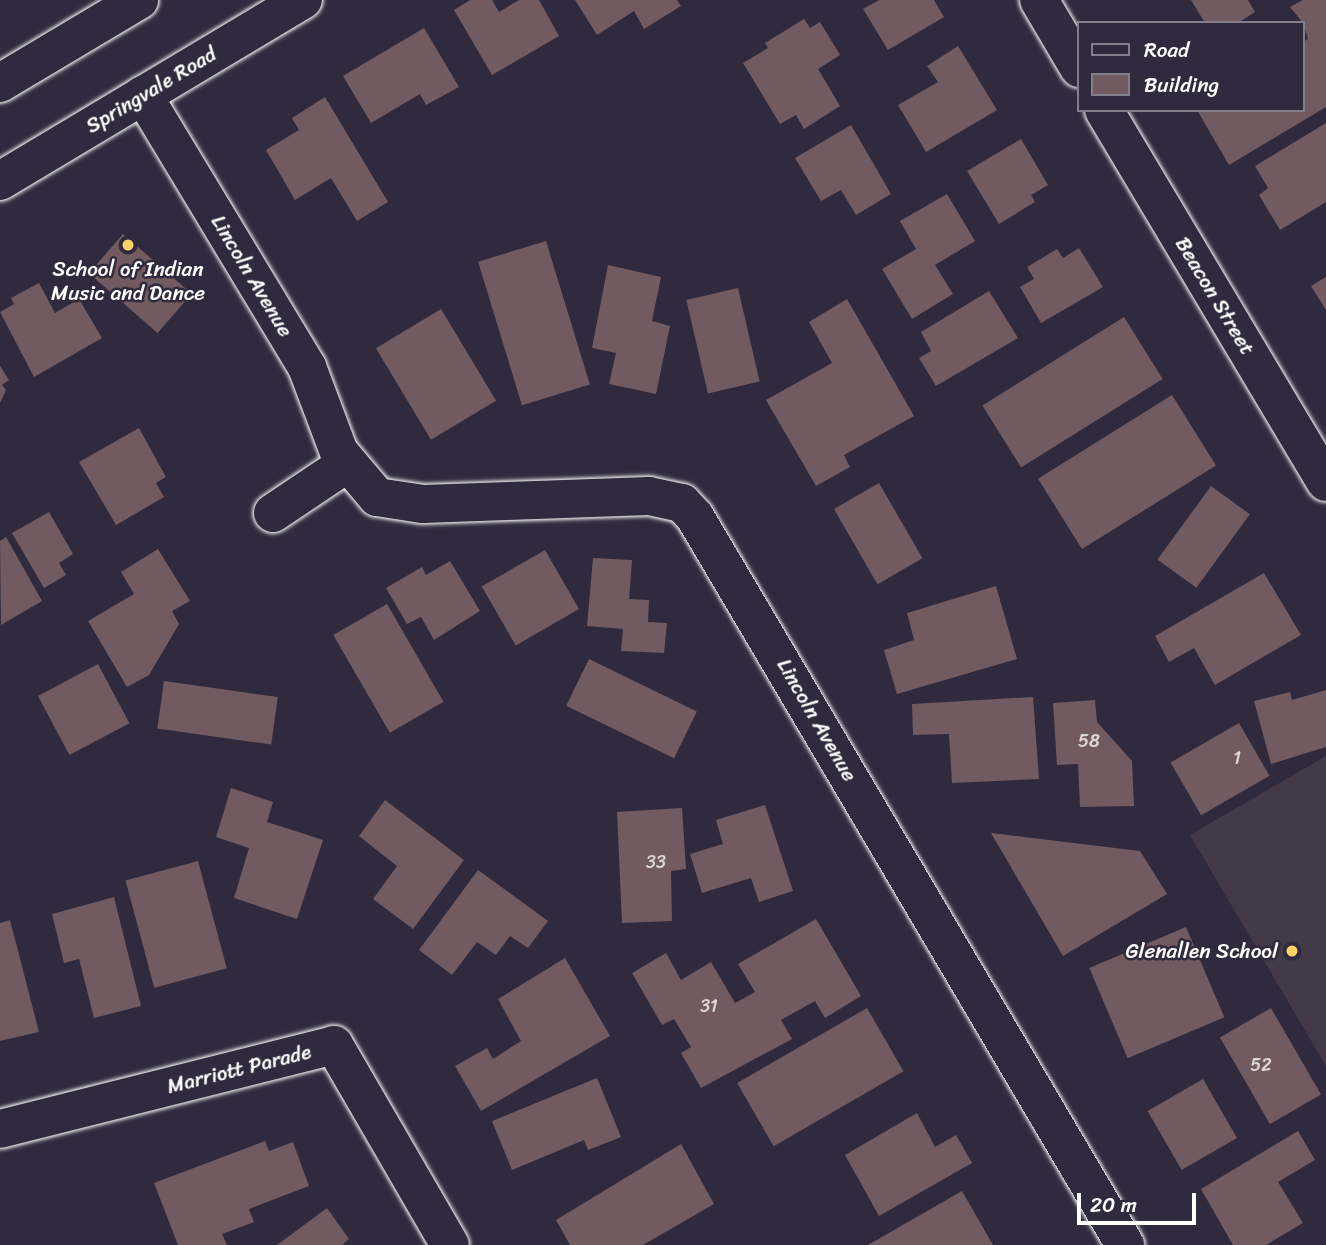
<!DOCTYPE html>
<html>
<head>
<meta charset="utf-8">
<style>
  body { margin:0 }
  #map { position:relative; width:1326px; height:1245px; overflow:hidden; background:#2f2a3d; font-family:Sriracha,sans-serif }
  div>[style] { position:absolute }
  [style*='--x'] { left:calc(var(--x)*1px); top:calc(var(--y)*1px); width:calc(var(--w)*1px); rotate:calc(var(--a)*1deg) }
  .built>* { inset:0; background:#433948 }
  .building>* { inset:0; background:#715b60; transform-origin:0 0 }
  .roads { filter:drop-shadow(0 0 2px #fff) drop-shadow(0 0 2px #fff) }
  .street>* { height:38px; margin:-19px; padding:0 19px; transform-origin:19px; border-radius:19px; background:#2f2a3d }
  .highway>* { height:38px; margin:-19px; padding:0 19px; transform-origin:19px; border-radius:19px; background:#2f2a3d }
  .dots>* { width:19px; height:19px; translate:-50% -50%; box-sizing:border-box; border:4px solid #2f2a3d; border-radius:50% }
  span { translate:-50% -50%; white-space:nowrap; text-align:center; line-height:1.15; -webkit-text-stroke:5px #2f2a3d; paint-order:stroke }
  .number-label { font-size:18px; color:#dcd6d7 }
  .number-label span { -webkit-text-stroke-width:0 }
  .street-label { font-size:21px; color:#fff }
  .poi-label { font-size:21px; color:#fff }
  .right { translate:-100% -50%; text-align:right }
  .legend { position:absolute; left:1077px; top:21px; width:228px; height:91px; box-sizing:border-box; background:#2f2a3d; border:2px solid #827f8b; margin:0; padding:9px 12px; list-style:none; font-size:21px; color:#fff }
  .legend li { display:flex; align-items:center; gap:14px; height:35px }
  .legend b { width:35px; border:2px solid #827f8b }
  .scale { position:absolute; left:1077px; top:1193px; width:119px; height:32px; box-sizing:border-box; border:4px solid #fff; border-top:0; padding-left:9px; font-size:21px; line-height:24px; white-space:nowrap; color:#fff; -webkit-text-stroke:5px #2f2a3d; paint-order:stroke }
</style>
</head>
<body>
<div id="map">
  <div class="built">
    <i style="clip-path:polygon(1326px 756px,1326px 1066px,1190px 835px)"></i>
  </div>
  <div class="building">
    <i style="clip-path:polygon(470px 0,492px 0,499px 12px,519px 0,539px 0,559px 36px,492px 75px,454px 10px)"></i>
    <i style="clip-path:polygon(575px 0,677px 0,681px 6px,644px 29px,634px 11px,597px 35px)"></i>
    <i style="clip-path:polygon(879px 0,934px 0,944px 17px,888px 50px,863px 9px)"></i>
    <i style="clip-path:polygon(1191px 0,1248px 0,1255px 12px,1238px 23px,1205px 23px)"></i>
    <i style="clip-path:polygon(1303px 0,1326px 0,1326px 107px,1229px 165px,1197px 110px,1303px 110px,1303px 42px,1308px 39px,1303px 23px,1290px 7px)"></i>
    <i style="clip-path:polygon(804px 19px,810px 28px,820px 22px,840px 55px,818px 69px,840px 106px,804px 129px,796px 115px,780px 124px,743px 63px,768px 48px,765px 43px)"></i>
    <i style="clip-path:polygon(424px 28px,459px 87px,426px 105px,420px 94px,371px 123px,343px 76px)"></i>
    <i style="clip-path:polygon(958px 46px,997px 110px,926px 152px,898px 105px,938px 82px,927px 66px)"></i>
    <i style="clip-path:polygon(325px 97px,388px 202px,357px 221px,331px 178px,295px 200px,266px 150px,299px 130px,292px 118px)"></i>
    <i style="clip-path:polygon(1326px 123px,1326px 202px,1280px 230px,1259px 195px,1268px 188px,1255px 166px)"></i>
    <i style="clip-path:polygon(851px 125px,891px 194px,856px 215px,841px 190px,821px 201px,795px 158px)"></i>
    <i style="clip-path:polygon(1021px 139px,1048px 185px,1031px 195px,1035px 202px,999px 224px,967px 171px)"></i>
    <i style="clip-path:polygon(947px 194px,975px 241px,935px 265px,953px 294px,912px 319px,882px 269px,916px 249px,900px 221px)"></i>
    <i style="left:123px;top:234px;width:91px;height:52px;rotate:41deg"></i>
    <i style="left:546px;top:241px;width:150px;height:71px;rotate:73deg"></i>
    <i style="clip-path:polygon(1079px 248px,1103px 287px,1041px 323px,1020px 287px,1034px 279px,1027px 267px,1057px 249px,1063px 258px)"></i>
    <i style="clip-path:polygon(608px 265px,661px 277px,652px 321px,670px 326px,656px 394px,609px 384px,616px 353px,592px 348px)"></i>
    <i style="clip-path:polygon(1326px 277px,1326px 310px,1311px 286px)"></i>
    <i style="clip-path:polygon(39px 283px,55px 313px,79px 299px,102px 338px,34px 377px,0 312px,14px 304px,11px 298px)"></i>
    <i style="left:738px;top:288px;width:96px;height:53px;rotate:77deg"></i>
    <i style="clip-path:polygon(989px 291px,1018px 338px,936px 386px,919px 358px,931px 351px,921px 332px)"></i>
    <i style="clip-path:polygon(847px 299px,914px 416px,844px 455px,850px 467px,816px 486px,766px 400px,832px 363px,809px 322px)"></i>
    <i style="left:441px;top:309px;width:107px;height:76px;rotate:59deg"></i>
    <i style="left:1124px;top:317px;width:73px;height:167px;rotate:58deg"></i>
    <i style="clip-path:polygon(0 366px,9px 380px,2px 385px,6px 390px,0 403px)"></i>
    <i style="left:1172px;top:395px;width:83px;height:158px;rotate:58deg"></i>
    <i style="clip-path:polygon(139px 428px,166px 477px,156px 483px,164px 497px,116px 525px,79px 462px)"></i>
    <i style="left:879px;top:483px;width:87px;height:52px;rotate:60deg"></i>
    <i style="left:1211px;top:486px;width:48px;height:91px;rotate:36deg"></i>
    <i style="clip-path:polygon(49px 512px,73px 554px,59px 563px,66px 575px,44px 588px,12px 533px)"></i>
    <i style="clip-path:polygon(6px 537px,42px 601px,1px 625px,0 541px)"></i>
    <i style="clip-path:polygon(158px 549px,190px 601px,172px 611px,179px 624px,149px 675px,127px 687px,88px 621px,134px 594px,121px 572px)"></i>
    <i style="left:545px;top:550px;width:68px;height:73px;rotate:60deg"></i>
    <i style="clip-path:polygon(593px 558px,632px 560px,629px 599px,649px 600px,648px 622px,667px 623px,664px 653px,621px 651px,623px 629px,587px 626px)"></i>
    <i style="clip-path:polygon(450px 561px,480px 611px,434px 640px,421px 617px,407px 624px,386px 588px,422px 567px,426px 575px)"></i>
    <i style="clip-path:polygon(1264px 573px,1301px 635px,1215px 685px,1194px 648px,1169px 662px,1155px 636px)"></i>
    <i style="clip-path:polygon(996px 586px,1017px 659px,897px 694px,884px 650px,914px 640px,907px 613px)"></i>
    <i style="left:387px;top:604px;width:113px;height:62px;rotate:60deg"></i>
    <i style="left:589px;top:659px;width:120px;height:52px;rotate:26deg"></i>
    <i style="left:98px;top:664px;width:67px;height:68px;rotate:62deg"></i>
    <i style="left:164px;top:681px;width:115px;height:48px;rotate:8deg"></i>
    <i style="clip-path:polygon(1326px 690px,1326px 747px,1271px 764px,1254px 701px,1290px 692px,1292px 700px)"></i>
    <i style="clip-path:polygon(1033px 697px,1039px 779px,952px 783px,949px 734px,913px 735px,912px 704px)"></i>
    <i style="clip-path:polygon(1095px 700px,1097px 722px,1132px 761px,1134px 806px,1080px 807px,1078px 764px,1057px 765px,1053px 703px)"></i>
    <i style="left:1239px;top:723px;width:61px;height:79px;rotate:60deg"></i>
    <i style="clip-path:polygon(231px 788px,273px 802px,267px 822px,323px 840px,297px 919px,234px 898px,249px 848px,216px 837px)"></i>
    <i style="clip-path:polygon(385px 800px,464px 860px,413px 929px,373px 899px,397px 866px,359px 836px)"></i>
    <i style="clip-path:polygon(765px 805px,793px 891px,759px 902px,751px 878px,702px 893px,690px 854px,723px 844px,716px 820px)"></i>
    <i style="clip-path:polygon(682px 808px,686px 869px,671px 871px,672px 921px,622px 923px,617px 812px)"></i>
    <i style="clip-path:polygon(991px 833px,1140px 851px,1167px 894px,1063px 956px)"></i>
    <i style="left:198px;top:861px;width:111px;height:75px;rotate:75deg"></i>
    <i style="clip-path:polygon(478px 870px,548px 921px,528px 948px,510px 936px,496px 955px,477px 942px,452px 975px,419px 950px)"></i>
    <i style="clip-path:polygon(114px 897px,141px 1006px,94px 1018px,79px 959px,64px 963px,52px 914px)"></i>
    <i style="clip-path:polygon(816px 919px,861px 996px,825px 1018px,815px 1001px,781px 1020px,792px 1039px,701px 1088px,681px 1053px,691px 1047px,674px 1019px,662px 1025px,632px 973px,666px 953px,681px 980px,711px 962px,735px 1003px,755px 992px,738px 964px)"></i>
    <i style="clip-path:polygon(10px 920px,39px 1032px,0 1041px,0 923px)"></i>
    <i style="left:1186px;top:927px;width:98px;height:105px;rotate:67deg"></i>
    <i style="clip-path:polygon(565px 958px,610px 1036px,481px 1111px,455px 1066px,487px 1048px,493px 1059px,521px 1041px,498px 999px)"></i>
    <i style="left:867px;top:1008px;width:73px;height:150px;rotate:60deg"></i>
    <i style="left:1271px;top:1008px;width:100px;height:59px;rotate:60deg"></i>
    <i style="clip-path:polygon(597px 1078px,621px 1137px,588px 1150px,584px 1140px,512px 1170px,492px 1121px)"></i>
    <i style="left:1203px;top:1079px;width:68px;height:64px;rotate:60deg"></i>
    <i style="clip-path:polygon(917px 1113px,935px 1147px,956px 1135px,972px 1163px,879px 1216px,845px 1155px)"></i>
    <i style="clip-path:polygon(1298px 1131px,1315px 1160px,1278px 1182px,1303px 1223px,1266px 1245px,1233px 1245px,1201px 1189px)"></i>
    <i style="clip-path:polygon(265px 1141px,269px 1151px,293px 1142px,309px 1186px,249px 1209px,254px 1222px,222px 1234px,227px 1245px,178px 1245px,154px 1183px)"></i>
    <i style="clip-path:polygon(681px 1144px,714px 1204px,643px 1245px,570px 1245px,556px 1220px)"></i>
    <i style="clip-path:polygon(962px 1191px,993px 1245px,868px 1245px)"></i>
    <i style="clip-path:polygon(327px 1208px,349px 1239px,342px 1245px,277px 1245px)"></i>
  </div>
  <div class="roads">
    <div class="street">
      <i style="--x:1039;--y:0;--w:79;--a:59.5"></i>
      <i style="--x:143;--y:95;--w:318;--a:58.9"></i>
      <i style="--x:307;--y:367;--w:91;--a:69.4"></i>
      <i style="--x:339;--y:452;--w:59;--a:49.8"></i>
      <i style="--x:377;--y:497;--w:47;--a:8.7"></i>
      <i style="--x:423;--y:504;--w:226;--a:-2"></i>
      <i style="--x:649;--y:496;--w:34;--a:12"></i>
      <i style="--x:682;--y:503;--w:19;--a:47"></i>
      <i style="--x:695;--y:517;--w:846;--a:59.43"></i>
      <i style="--x:1104;--y:110;--w:433;--a:59.2"></i>
      <i style="--x:273;--y:513;--w:88;--a:-33.9"></i>
      <i style="--x:0;--y:1129;--w:344;--a:-14.1"></i>
      <i style="--x:334;--y:1045;--w:231;--a:59.9"></i>
    </div>
    <div class="highway">
      <i style="--x:0;--y:83;--w:162;--a:-30.8"></i>
      <i style="--x:0;--y:181;--w:353;--a:-30.9"></i>
    </div>
  </div>
  <div class="dots">
    <i style="left:128px;top:245px;background:#ffd166"></i>
    <i style="left:1292px;top:951px;background:#ffd166"></i>
  </div>
  <div class="number-label">
    <span style="left:1089px;top:741px">58</span>
    <span style="left:1237px;top:758px">1</span>
    <span style="left:656px;top:862px">33</span>
    <span style="left:709px;top:1006px">31</span>
    <span style="left:1261px;top:1065px">52</span>
  </div>
  <div class="street-label">
    <span style="left:151px;top:90px;rotate:-31deg">Springvale Road</span>
    <span style="left:252px;top:276px;rotate:59deg">Lincoln Avenue</span>
    <span style="left:1215px;top:296px;rotate:59deg">Beacon Street</span>
    <span style="left:817px;top:720px;rotate:60deg">Lincoln Avenue</span>
    <span style="left:239px;top:1069px;rotate:-14deg">Marriott Parade</span>
  </div>
  <div class="poi-label">
    <span style="left:128px;top:281px">School of Indian<br>Music and Dance</span>
    <span class="right" style="left:1278px;top:951px">Glenallen School</span>
  </div>
  <ul class="legend">
  <li><b style="height:9px;background:#2f2a3d"></b>Road</li>
  <li><b style="height:19px;background:#715b60"></b>Building</li>
  </ul>
  <div class="scale">20 m</div>
</div>
</body>
</html>
